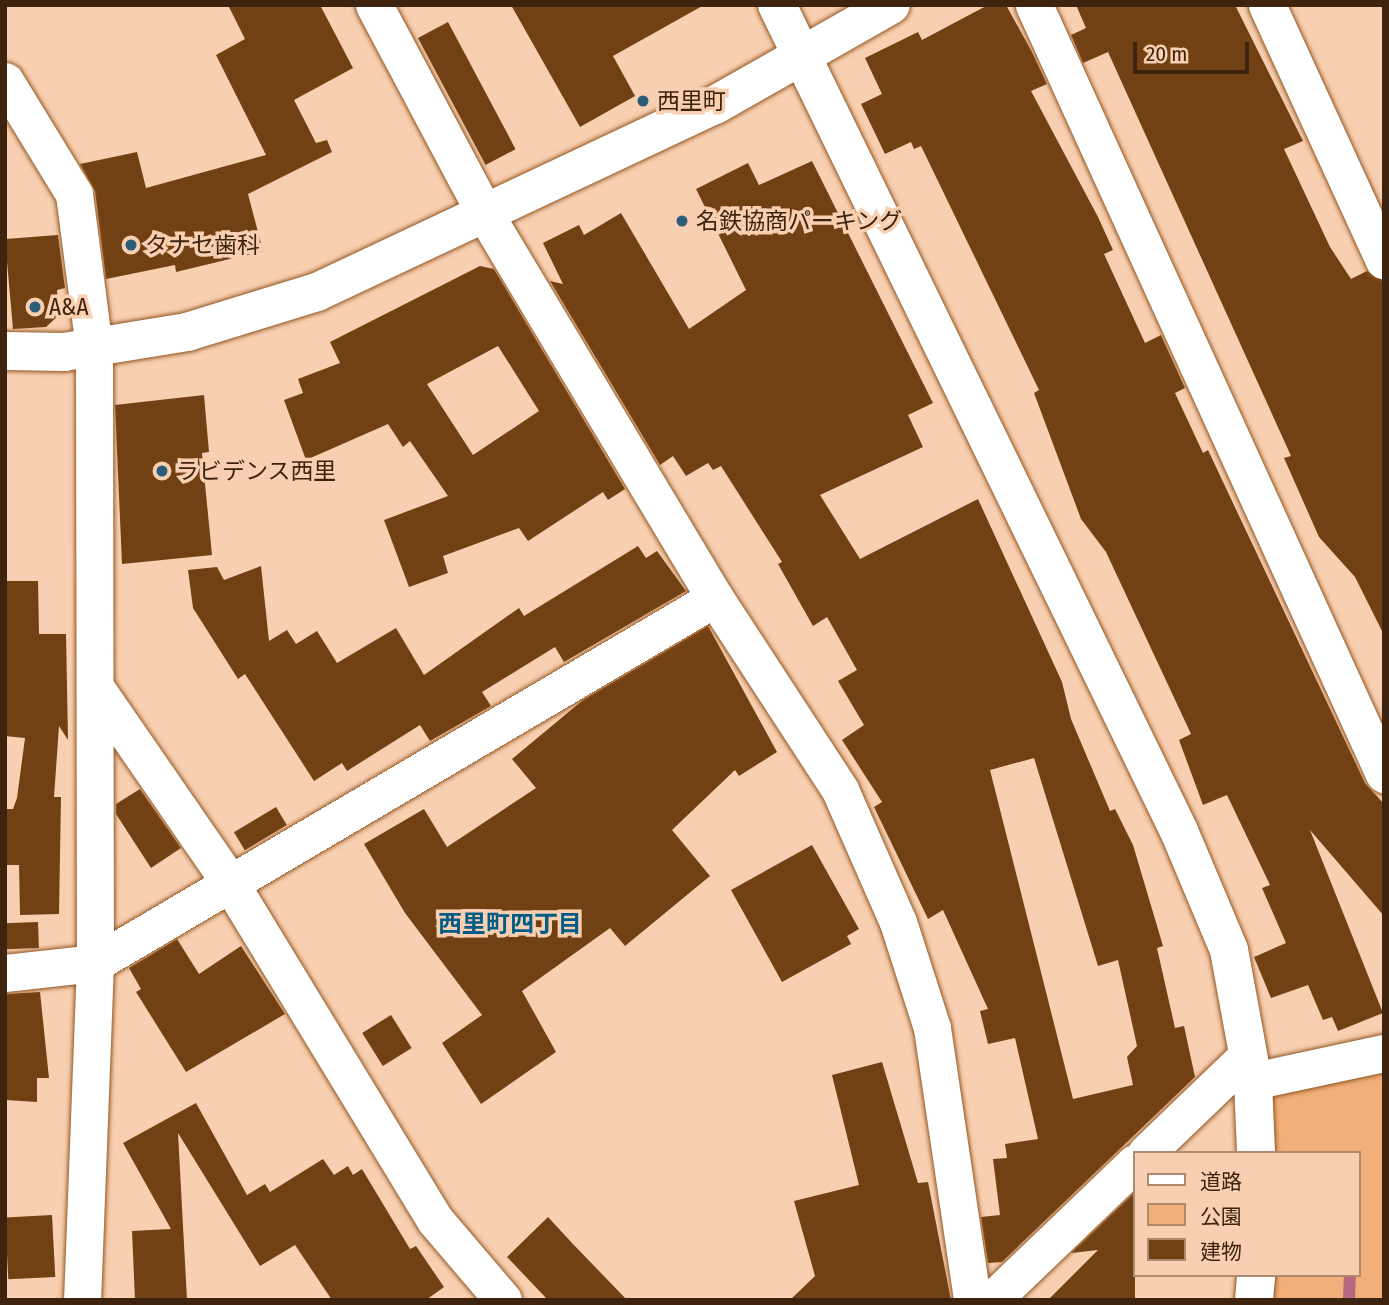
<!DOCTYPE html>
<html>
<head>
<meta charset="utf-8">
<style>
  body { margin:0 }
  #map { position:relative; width:1389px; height:1305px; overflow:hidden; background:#f8cfb0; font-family:"Fira Sans Condensed","Noto Sans JP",sans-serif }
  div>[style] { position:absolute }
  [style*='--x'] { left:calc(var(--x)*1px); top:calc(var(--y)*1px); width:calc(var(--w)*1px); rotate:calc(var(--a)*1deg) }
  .green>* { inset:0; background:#f2af7a }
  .stream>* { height:12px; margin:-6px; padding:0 6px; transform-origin:6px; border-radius:6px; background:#b86682 }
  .building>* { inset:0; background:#714114; transform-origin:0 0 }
  .roads { filter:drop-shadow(0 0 2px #925621) drop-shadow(0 0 2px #925621) }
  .minor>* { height:37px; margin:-18.5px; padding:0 18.5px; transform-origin:18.5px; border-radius:18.5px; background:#fff }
  .tertiary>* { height:38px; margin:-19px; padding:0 19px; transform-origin:19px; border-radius:19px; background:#fff }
  .dots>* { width:19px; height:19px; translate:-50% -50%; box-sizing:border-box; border:4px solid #f8cfb0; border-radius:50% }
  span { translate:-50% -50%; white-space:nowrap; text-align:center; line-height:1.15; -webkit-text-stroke:7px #f8cfb0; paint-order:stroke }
  .poi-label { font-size:23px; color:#3e240e }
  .left { translate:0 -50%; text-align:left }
  .neighbourhood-label { font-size:24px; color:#025c86; font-weight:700 }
  .frame { position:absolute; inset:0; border:7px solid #3e240e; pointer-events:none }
  .legend { position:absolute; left:1133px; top:1151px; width:228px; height:126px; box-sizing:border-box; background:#f8cfb0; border:2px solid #ae8b6f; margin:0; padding:9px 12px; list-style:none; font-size:21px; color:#3e240e }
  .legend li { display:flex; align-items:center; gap:14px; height:35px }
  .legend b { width:35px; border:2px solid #ae8b6f }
  .scale { position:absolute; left:1133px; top:42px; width:116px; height:32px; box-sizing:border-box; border:4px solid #3e240e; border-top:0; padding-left:9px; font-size:21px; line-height:24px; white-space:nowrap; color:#3e240e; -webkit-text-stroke:5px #f8cfb0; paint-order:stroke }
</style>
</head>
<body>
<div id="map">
  <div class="green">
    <i style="clip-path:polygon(1384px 1073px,1384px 1300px,1264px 1300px,1265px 1275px,1359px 1275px,1359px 1153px,1269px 1153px,1271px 1095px)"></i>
  </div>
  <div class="stream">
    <i style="--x:1349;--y:1300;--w:25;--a:-88"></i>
  </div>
  <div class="building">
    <i style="clip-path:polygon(228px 5px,320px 5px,353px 68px,294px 100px,316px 143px,327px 140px,332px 152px,248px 194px,263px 251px,176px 272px,175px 265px,106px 279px,95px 191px,80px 164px,137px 152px,146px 188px,266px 155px,216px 55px,245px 39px)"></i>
    <i style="clip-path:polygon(511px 5px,704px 5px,613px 56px,635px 96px,580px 127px)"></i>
    <i style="clip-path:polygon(988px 5px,1006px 5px,1032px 52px,1047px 84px,1031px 91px,1098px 217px,1113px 250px,1104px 254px,1145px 343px,1161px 335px,1185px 388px,1175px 393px,1203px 453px,1208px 450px,1365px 783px,1384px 804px,1384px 916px,1310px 830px,1383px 1013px,1338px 1031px,1332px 1017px,1323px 1020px,1308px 985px,1271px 998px,1254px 957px,1286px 943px,1262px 888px,1270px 885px,1227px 795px,1203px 805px,1179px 740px,1191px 734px,1106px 552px,1081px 519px,1034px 393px,1039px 390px,921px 146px,914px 149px,911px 142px,885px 154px,861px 104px,882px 94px,865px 58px,918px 32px,922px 40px)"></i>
    <i style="clip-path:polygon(1076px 5px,1235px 5px,1303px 141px,1284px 149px,1330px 247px,1351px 279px,1367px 271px,1384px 281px,1384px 635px,1355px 577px,1319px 537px,1284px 458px,1291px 456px,1108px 52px,1083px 63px,1071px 35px,1086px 28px)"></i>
    <i style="left:448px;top:22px;width:144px;height:34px;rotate:62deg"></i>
    <i style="clip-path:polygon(evenodd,812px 161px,933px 403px,908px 415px,923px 447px,820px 495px,860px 559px,978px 499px,1062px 682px,1071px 719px,1110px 811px,1115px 809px,1133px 845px,1163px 946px,1157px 948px,1175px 1028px,1184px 1026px,1195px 1077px,1002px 1262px,988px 1263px,981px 1217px,1000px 1215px,993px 1159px,1007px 1158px,1005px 1144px,1038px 1139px,1015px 1038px,988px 1044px,980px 1011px,988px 1009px,943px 910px,928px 919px,874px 807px,882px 802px,842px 740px,864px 725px,838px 681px,857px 670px,827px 617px,813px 626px,778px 564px,782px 562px,721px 466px,713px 470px,708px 463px,686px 476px,673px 456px,660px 465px,550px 281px,563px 284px,543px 243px,579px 225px,584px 235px,621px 213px,689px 329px,746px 290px,696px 189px,748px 163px,759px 185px,812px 161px,1034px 758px,1098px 966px,1118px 960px,1137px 1046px,1127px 1057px,1133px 1085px,1073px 1099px,990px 770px,1034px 758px)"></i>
    <i style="clip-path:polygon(58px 235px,65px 288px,57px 290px,59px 315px,46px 327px,13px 329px,5px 239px)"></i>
    <i style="clip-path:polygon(evenodd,480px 266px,494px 269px,625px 489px,608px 500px,603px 492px,528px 541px,519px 528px,443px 556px,448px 573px,409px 587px,384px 520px,448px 496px,410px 441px,403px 447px,388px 424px,306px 460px,284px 400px,303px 393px,298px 379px,340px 363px,330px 342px,480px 266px,498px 346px,539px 411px,473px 455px,427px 384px,498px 346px)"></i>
    <i style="clip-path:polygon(204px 395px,209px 452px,202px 453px,212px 555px,122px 564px,115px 405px)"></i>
    <i style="clip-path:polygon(638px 546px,646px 558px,657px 551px,686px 591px,564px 662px,555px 647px,482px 692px,491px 706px,430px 741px,420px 725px,347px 771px,342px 763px,314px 781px,245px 674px,238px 679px,193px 608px,188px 570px,217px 567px,224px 580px,261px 566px,269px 641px,287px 630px,296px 644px,317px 631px,337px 663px,396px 628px,424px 675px,519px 608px,524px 616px)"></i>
    <i style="clip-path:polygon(5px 581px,38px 581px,39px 634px,66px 634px,68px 740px,59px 726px,54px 797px,61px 797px,59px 914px,20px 915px,19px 865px,5px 865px,5px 809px,13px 809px,17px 798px,25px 738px,5px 736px)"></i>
    <i style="clip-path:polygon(708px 626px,777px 752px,739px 776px,735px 770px,672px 830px,710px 876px,625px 946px,610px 928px,522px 991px,556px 1052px,481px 1104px,442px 1043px,482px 1015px,405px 913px,364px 844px,424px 809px,447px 847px,536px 788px,512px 759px,583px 700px)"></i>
    <i style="clip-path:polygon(140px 789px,181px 848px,151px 868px,116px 814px,116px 804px)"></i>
    <i style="left:276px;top:807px;width:21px;height:49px;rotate:59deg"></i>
    <i style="clip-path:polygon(812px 845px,859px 929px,847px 936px,851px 944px,782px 982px,731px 890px)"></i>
    <i style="left:38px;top:922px;width:26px;height:33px;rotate:88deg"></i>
    <i style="clip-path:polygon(177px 939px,199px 974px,241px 946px,285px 1014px,186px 1072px,136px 992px,141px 989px,129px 968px)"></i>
    <i style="clip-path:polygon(40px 992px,49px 1078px,37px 1078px,37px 1102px,5px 1100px,5px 994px)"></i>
    <i style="left:391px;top:1015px;width:39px;height:34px;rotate:58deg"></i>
    <i style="clip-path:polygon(882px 1062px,918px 1183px,928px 1182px,951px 1300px,790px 1300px,815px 1276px,794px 1201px,859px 1185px,832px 1075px)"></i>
    <i style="clip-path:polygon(196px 1103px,247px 1195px,265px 1184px,270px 1192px,323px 1159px,334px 1175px,348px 1166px,353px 1175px,362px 1169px,410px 1249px,416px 1246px,444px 1287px,426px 1300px,332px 1300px,295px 1245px,260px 1266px,178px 1133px,187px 1300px,135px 1300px,132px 1231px,171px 1229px,123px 1143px)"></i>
    <i style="clip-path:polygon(1135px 1192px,1135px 1300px,1048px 1300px,1098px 1250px,1071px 1253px)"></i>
    <i style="left:52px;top:1215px;width:62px;height:47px;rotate:87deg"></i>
    <i style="clip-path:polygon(548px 1217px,572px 1243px,627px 1300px,548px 1300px,507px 1257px)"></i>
  </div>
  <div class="roads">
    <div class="minor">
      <i style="--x:374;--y:5;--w:237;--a:62"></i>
      <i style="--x:485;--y:214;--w:448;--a:59.1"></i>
      <i style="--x:715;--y:598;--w:229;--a:56.9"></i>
      <i style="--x:840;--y:790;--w:144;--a:66.3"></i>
      <i style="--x:898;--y:922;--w:111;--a:72.2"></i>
      <i style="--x:932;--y:1028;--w:275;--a:81.6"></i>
      <i style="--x:1034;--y:5;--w:845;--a:65.53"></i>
      <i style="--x:1267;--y:5;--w:281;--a:65.4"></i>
      <i style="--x:5;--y:81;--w:132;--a:58.6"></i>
      <i style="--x:74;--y:194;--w:154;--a:82.6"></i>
      <i style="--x:94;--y:347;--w:616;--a:89.91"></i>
      <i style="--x:95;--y:963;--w:337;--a:92.2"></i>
      <i style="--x:95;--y:687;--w:238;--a:55.4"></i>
      <i style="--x:230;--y:883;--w:394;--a:58.7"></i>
      <i style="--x:435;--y:1220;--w:105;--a:49.6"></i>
      <i style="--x:5;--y:973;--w:91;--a:-6.3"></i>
      <i style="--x:95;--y:963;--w:719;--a:-30.49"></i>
      <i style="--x:1253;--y:1081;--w:134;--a:-12.1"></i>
      <i style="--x:1146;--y:1153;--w:141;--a:-43.9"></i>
      <i style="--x:992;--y:1300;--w:198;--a:-43.8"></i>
    </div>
    <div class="tertiary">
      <i style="--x:777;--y:5;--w:919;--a:64.05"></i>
      <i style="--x:1179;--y:831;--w:129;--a:67.2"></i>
      <i style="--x:1229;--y:950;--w:133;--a:79.6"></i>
      <i style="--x:1253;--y:1081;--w:72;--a:87.6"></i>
      <i style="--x:5;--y:351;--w:59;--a:1"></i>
      <i style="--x:64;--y:352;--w:125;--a:-9.2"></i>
      <i style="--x:187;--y:332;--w:136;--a:-17.1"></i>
      <i style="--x:317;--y:292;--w:440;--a:-25.2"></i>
      <i style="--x:715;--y:105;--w:202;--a:-29.6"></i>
      <i style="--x:1254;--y:1300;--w:25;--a:-85"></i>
    </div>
  </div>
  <div class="dots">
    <i style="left:643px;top:101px;background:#2b5c7a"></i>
    <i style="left:682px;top:221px;background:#2b5c7a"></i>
    <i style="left:131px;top:245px;background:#2b5c7a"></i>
    <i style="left:35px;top:307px;background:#2b5c7a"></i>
    <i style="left:162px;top:471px;background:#2b5c7a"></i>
  </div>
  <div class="poi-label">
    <span class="left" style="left:657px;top:101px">西里町</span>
    <span class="left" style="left:696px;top:221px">名鉄協商パーキング</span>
    <span class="left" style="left:145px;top:245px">タナセ歯科</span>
    <span class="left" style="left:49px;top:307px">A&amp;A</span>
    <span class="left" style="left:176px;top:471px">ラビデンス西里</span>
  </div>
  <div class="neighbourhood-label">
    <span style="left:510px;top:925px">西里町四丁目</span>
  </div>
  <div class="frame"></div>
  <ul class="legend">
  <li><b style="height:9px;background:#fff"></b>道路</li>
  <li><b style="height:19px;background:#f2af7a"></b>公園</li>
  <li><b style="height:19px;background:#714114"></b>建物</li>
  </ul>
  <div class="scale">20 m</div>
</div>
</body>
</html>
